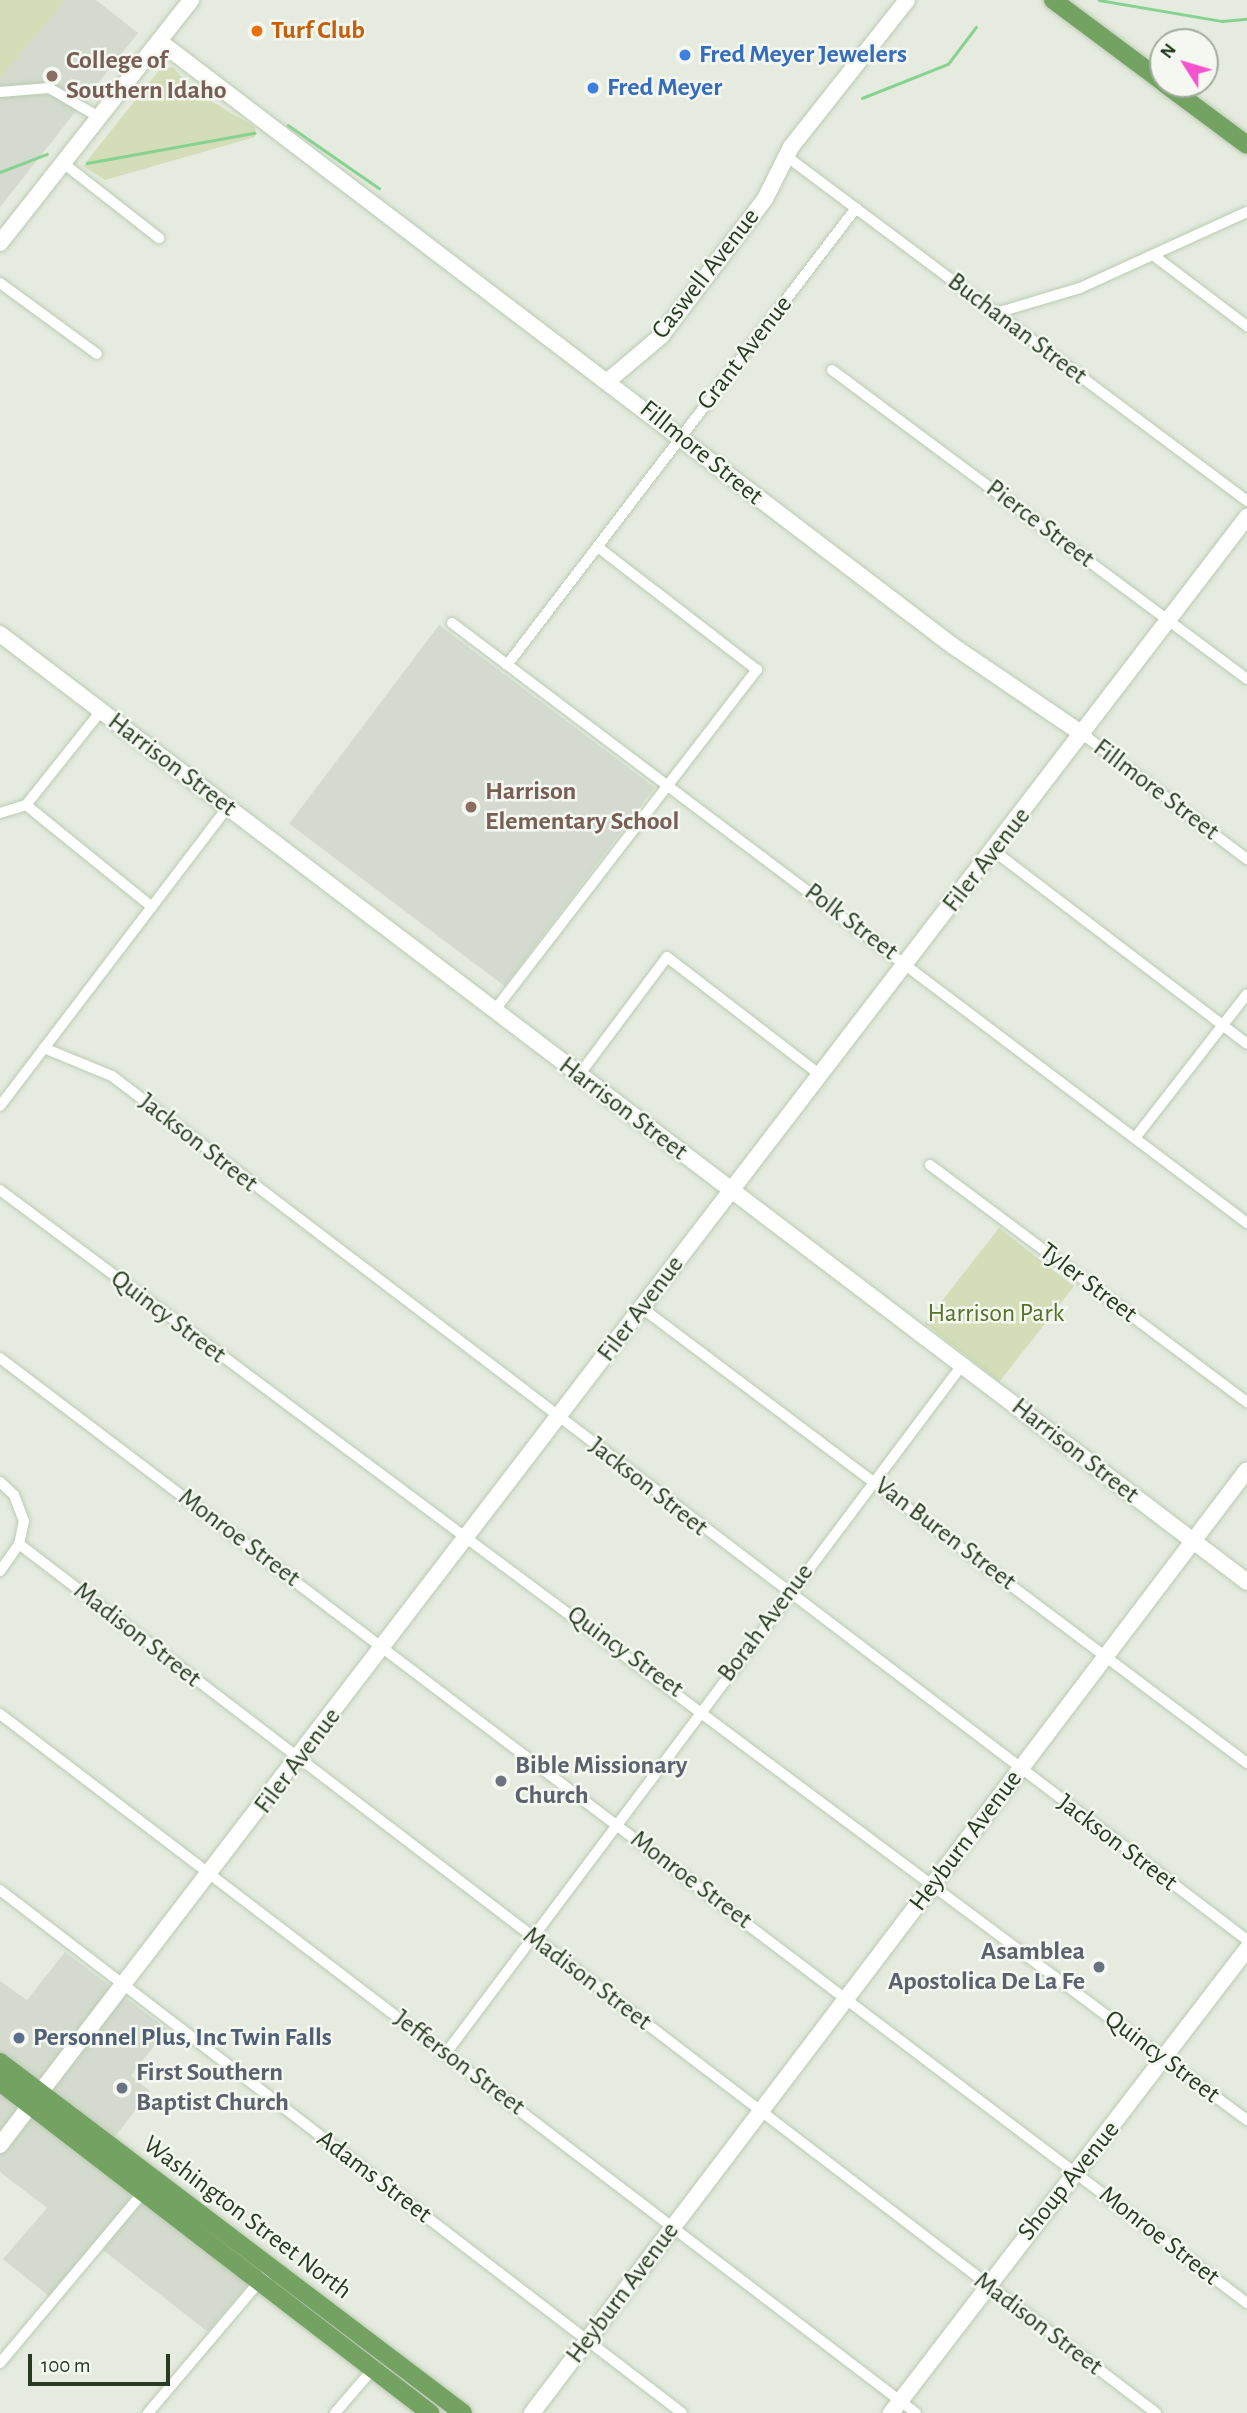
<!DOCTYPE html>
<html>
<head>
<meta charset="utf-8">
<style>
  body { margin:0 }
  #map { position:relative; width:1247px; height:2413px; overflow:hidden; background:#e5ebdf; font-family:"Alegreya Sans",sans-serif }
  div>[style] { position:absolute }
  [style*='--x'] { left:calc(var(--x)*1px); top:calc(var(--y)*1px); width:calc(var(--w)*1px); rotate:calc(var(--a)*1deg) }
  .built>* { inset:0; background:#d4dbce; transform-origin:0 0 }
  .green>* { inset:0; background:#d3ddb7; transform-origin:0 0 }
  .stream>* { height:2.5px; margin:-1.25px; padding:0 1.25px; transform-origin:1.25px; border-radius:1.25px; background:#85d291 }
  .roads { filter:drop-shadow(0 0 2px #bbcbb2) drop-shadow(0 0 2px #bbcbb2) }
  .street>* { height:10px; margin:-5px; padding:0 5px; transform-origin:5px; border-radius:5px; background:#fff }
  .secondary>* { height:16px; margin:-8px; padding:0 8px; transform-origin:8px; border-radius:8px; background:#fff }
  .primary>* { height:18px; margin:-9px; padding:0 9px; transform-origin:9px; border-radius:9px; background:#73a263 }
  .dots>* { width:19px; height:19px; translate:-50% -50%; box-sizing:border-box; border:4px solid #f4f8f0; border-radius:50% }
  span { translate:-50% -50%; white-space:nowrap; text-align:center; line-height:1.15; -webkit-text-stroke:5px #f4f8f0; paint-order:stroke }
  .food-label { font-size:26px; color:#c56008; font-weight:700 }
  .left { translate:0 -50%; text-align:left }
  .shop-label { font-size:26px; color:#366cbe; font-weight:700 }
  .education-label { font-size:26px; color:#785e54; font-weight:700 }
  .street-label { font-size:26px; color:#273b20 }
  .park-label { font-size:26px; color:#577329 }
  .worship-label { font-size:26px; color:#5b616d; font-weight:700 }
  .right { translate:-100% -50%; text-align:right }
  .service-label { font-size:26px; color:#4e5e75; font-weight:700 }
  .north { position:absolute; left:1149px; top:28px; width:70px; height:70px; box-sizing:border-box; background:#f4f8f0; border:2px solid #a2ac9d; border-radius:50%; rotate:307deg; font-size:19px; font-weight:700; line-height:28px; text-align:center; color:#273b20 }
  .north::after { content:''; display:block; margin:auto; width:24px; height:32px; background:#f553ce; clip-path:polygon(50% 0,100% 100%,50% 72%,0 100%) }
  .scale { position:absolute; left:28px; top:2354px; width:142px; height:32px; box-sizing:border-box; border:4px solid #273b20; border-top:0; padding-left:9px; font-size:21px; line-height:24px; white-space:nowrap; color:#273b20; -webkit-text-stroke:5px #f4f8f0; paint-order:stroke }
</style>
</head>
<body>
<div id="map">
  <div class="built">
    <i style="clip-path:polygon(0 0,96px 0,138px 33px,0 207px)"></i>
    <i style="left:439px;top:625px;width:270px;height:249px;rotate:37deg"></i>
    <i style="clip-path:polygon(65px 1952px,167px 2029px,131px 2076px,150px 2091px,114px 2138px,270px 2259px,208px 2332px,94px 2243px,50px 2297px,3px 2259px,47px 2208px,0 2172px,0 1981px,27px 2000px)"></i>
  </div>
  <div class="green">
    <i style="clip-path:polygon(0 0,65px 0,0 78px)"></i>
    <i style="clip-path:polygon(173px 67px,194px 91px,255px 127px,255px 137px,105px 180px,83px 166px,160px 69px)"></i>
    <i style="left:999px;top:1228px;width:95px;height:121px;rotate:38deg"></i>
  </div>
  <div class="stream">
    <i style="--x:1099;--y:0;--w:125;--a:9.7"></i>
    <i style="--x:1222;--y:21;--w:25;--a:-5"></i>
    <i style="--x:862;--y:98;--w:92;--a:-21.6"></i>
    <i style="--x:948;--y:64;--w:46;--a:-52.9"></i>
    <i style="--x:288;--y:125;--w:111;--a:34.7"></i>
    <i style="--x:87;--y:163;--w:170;--a:-10.2"></i>
    <i style="--x:0;--y:172;--w:50;--a:-21"></i>
  </div>
  <div class="roads">
    <div class="street">
      <i style="--x:0;--y:92;--w:49;--a:-4.7"></i>
      <i style="--x:49;--y:88;--w:58;--a:30.1"></i>
      <i style="--x:786;--y:156;--w:576;--a:36.81"></i>
      <i style="--x:63;--y:163;--w:122;--a:38"></i>
      <i style="--x:1153;--y:255;--w:118;--a:37.1"></i>
      <i style="--x:0;--y:283;--w:120;--a:36.2"></i>
      <i style="--x:996;--y:313;--w:88;--a:-16.6"></i>
      <i style="--x:1080;--y:288;--w:183;--a:-24.5"></i>
      <i style="--x:832;--y:370;--w:517;--a:36.67"></i>
      <i style="--x:452;--y:623;--w:996;--a:37.04"></i>
      <i style="--x:507;--y:665;--w:575;--a:-52.63"></i>
      <i style="--x:1084;--y:735;--w:205;--a:37.3"></i>
      <i style="--x:26;--y:805;--w:162;--a:39"></i>
      <i style="--x:0;--y:813;--w:27;--a:-17"></i>
      <i style="--x:26;--y:805;--w:120;--a:-51.4"></i>
      <i style="--x:994;--y:851;--w:318;--a:37.3"></i>
      <i style="--x:494;--y:1011;--w:431;--a:-52.4"></i>
      <i style="--x:757;--y:670;--w:201;--a:-142.3"></i>
      <i style="--x:44;--y:1048;--w:74;--a:22.4"></i>
      <i style="--x:112;--y:1076;--w:1426;--a:37.28"></i>
      <i style="--x:579;--y:1075;--w:147;--a:-53.3"></i>
      <i style="--x:667;--y:957;--w:193;--a:37.6"></i>
      <i style="--x:0;--y:1106;--w:376;--a:-52.7"></i>
      <i style="--x:1135;--y:1138;--w:182;--a:-52.1"></i>
      <i style="--x:930;--y:1165;--w:396;--a:36.8"></i>
      <i style="--x:0;--y:1190;--w:1556;--a:36.72"></i>
      <i style="--x:642;--y:1308;--w:757;--a:36.95"></i>
      <i style="--x:0;--y:1358;--w:1565;--a:37.16"></i>
      <i style="--x:0;--y:1482;--w:19;--a:43"></i>
      <i style="--x:14;--y:1495;--w:28;--a:69"></i>
      <i style="--x:24;--y:1521;--w:24;--a:102"></i>
      <i style="--x:19;--y:1544;--w:33;--a:125"></i>
      <i style="--x:19;--y:1544;--w:1431;--a:37.39"></i>
      <i style="--x:0;--y:1714;--w:1152;--a:37.35"></i>
      <i style="--x:0;--y:1890;--w:859;--a:37.48"></i>
      <i style="--x:446;--y:2053;--w:861;--a:-53.12"></i>
      <i style="--x:0;--y:2363;--w:229;--a:-50"></i>
      <i style="--x:148;--y:2413;--w:189;--a:-49.7"></i>
      <i style="--x:335;--y:2413;--w:58;--a:-49.2"></i>
    </div>
    <div class="secondary">
      <i style="--x:159;--y:41;--w:998;--a:37.31"></i>
      <i style="--x:953;--y:646;--w:158;--a:34.2"></i>
      <i style="--x:0;--y:243;--w:309;--a:-51.8"></i>
      <i style="--x:609;--y:380;--w:68;--a:-40.2"></i>
      <i style="--x:661;--y:336;--w:172;--a:-52.8"></i>
      <i style="--x:765;--y:199;--w:58;--a:-63.4"></i>
      <i style="--x:791;--y:147;--w:187;--a:-51.7"></i>
      <i style="--x:0;--y:634;--w:1566;--a:37.24"></i>
      <i style="--x:0;--y:2145;--w:2051;--a:-52.55"></i>
      <i style="--x:532;--y:2413;--w:1183;--a:-52.83"></i>
      <i style="--x:891;--y:2413;--w:585;--a:-52.5"></i>
    </div>
    <div class="primary">
      <i style="--x:1053;--y:0;--w:137;--a:36.7"></i>
      <i style="--x:1165;--y:84;--w:102;--a:36.6"></i>
      <i style="--x:0;--y:2062;--w:581;--a:37.17"></i>
      <i style="--x:0;--y:2082;--w:543;--a:37.59"></i>
    </div>
  </div>
  <div class="dots">
    <i style="left:257px;top:31px;background:#e8710a"></i>
    <i style="left:685px;top:55px;background:#3f7fe0"></i>
    <i style="left:52px;top:76px;background:#8d6e63"></i>
    <i style="left:593px;top:88px;background:#3f7fe0"></i>
    <i style="left:471px;top:807px;background:#8d6e63"></i>
    <i style="left:501px;top:1781px;background:#6b7280"></i>
    <i style="left:1099px;top:1967px;background:#6b7280"></i>
    <i style="left:19px;top:2038px;background:#5c6f8a"></i>
    <i style="left:122px;top:2088px;background:#6b7280"></i>
  </div>
  <div class="food-label">
    <span class="left" style="left:271px;top:31px">Turf Club</span>
  </div>
  <div class="shop-label">
    <span class="left" style="left:699px;top:55px">Fred Meyer Jewelers</span>
    <span class="left" style="left:607px;top:88px">Fred Meyer</span>
  </div>
  <div class="education-label">
    <span class="left" style="left:66px;top:76px">College of<br>Southern Idaho</span>
    <span class="left" style="left:485px;top:807px">Harrison<br>Elementary School</span>
  </div>
  <div class="street-label">
    <span style="left:706px;top:274px;rotate:-52deg">Caswell Avenue</span>
    <span style="left:1017px;top:329px;rotate:37deg">Buchanan Street</span>
    <span style="left:745px;top:353px;rotate:-52deg">Grant Avenue</span>
    <span style="left:701px;top:453px;rotate:39deg">Fillmore Street</span>
    <span style="left:1040px;top:524px;rotate:37deg">Pierce Street</span>
    <span style="left:172px;top:765px;rotate:37deg">Harrison Street</span>
    <span style="left:1156px;top:790px;rotate:37deg">Fillmore Street</span>
    <span style="left:987px;top:860px;rotate:-52deg">Filer Avenue</span>
    <span style="left:851px;top:922px;rotate:37deg">Polk Street</span>
    <span style="left:623px;top:1109px;rotate:37deg">Harrison Street</span>
    <span style="left:198px;top:1143px;rotate:38deg">Jackson Street</span>
    <span style="left:1088px;top:1283px;rotate:37deg">Tyler Street</span>
    <span style="left:641px;top:1309px;rotate:-53deg">Filer Avenue</span>
    <span style="left:168px;top:1317px;rotate:37deg">Quincy Street</span>
    <span style="left:1075px;top:1451px;rotate:38deg">Harrison Street</span>
    <span style="left:648px;top:1487px;rotate:38deg">Jackson Street</span>
    <span style="left:945px;top:1534px;rotate:37deg">Van Buren Street</span>
    <span style="left:239px;top:1538px;rotate:37deg">Monroe Street</span>
    <span style="left:766px;top:1623px;rotate:-53deg">Borah Avenue</span>
    <span style="left:137px;top:1635px;rotate:38deg">Madison Street</span>
    <span style="left:625px;top:1652px;rotate:36deg">Quincy Street</span>
    <span style="left:298px;top:1761px;rotate:-53deg">Filer Avenue</span>
    <span style="left:966px;top:1841px;rotate:-53deg">Heyburn Avenue</span>
    <span style="left:1117px;top:1843px;rotate:37deg">Jackson Street</span>
    <span style="left:691px;top:1880px;rotate:37deg">Monroe Street</span>
    <span style="left:587px;top:1979px;rotate:37deg">Madison Street</span>
    <span style="left:1162px;top:2057px;rotate:37deg">Quincy Street</span>
    <span style="left:459px;top:2063px;rotate:37deg">Jefferson Street</span>
    <span style="left:374px;top:2177px;rotate:37deg">Adams Street</span>
    <span style="left:1069px;top:2181px;rotate:-51deg">Shoup Avenue</span>
    <span style="left:247px;top:2218px;rotate:37deg">Washington Street North</span>
    <span style="left:1159px;top:2236px;rotate:38deg">Monroe Street</span>
    <span style="left:623px;top:2293px;rotate:-53deg">Heyburn Avenue</span>
    <span style="left:1038px;top:2324px;rotate:37deg">Madison Street</span>
  </div>
  <div class="park-label">
    <span style="left:996px;top:1314px">Harrison Park</span>
  </div>
  <div class="worship-label">
    <span class="left" style="left:515px;top:1781px">Bible Missionary<br>Church</span>
    <span class="right" style="left:1085px;top:1967px">Asamblea<br>Apostolica De La Fe</span>
    <span class="left" style="left:136px;top:2088px">First Southern<br>Baptist Church</span>
  </div>
  <div class="service-label">
    <span class="left" style="left:33px;top:2038px">Personnel Plus, Inc Twin Falls</span>
  </div>
  <div class="north">N</div>
  <div class="scale">100 m</div>
</div>
</body>
</html>
